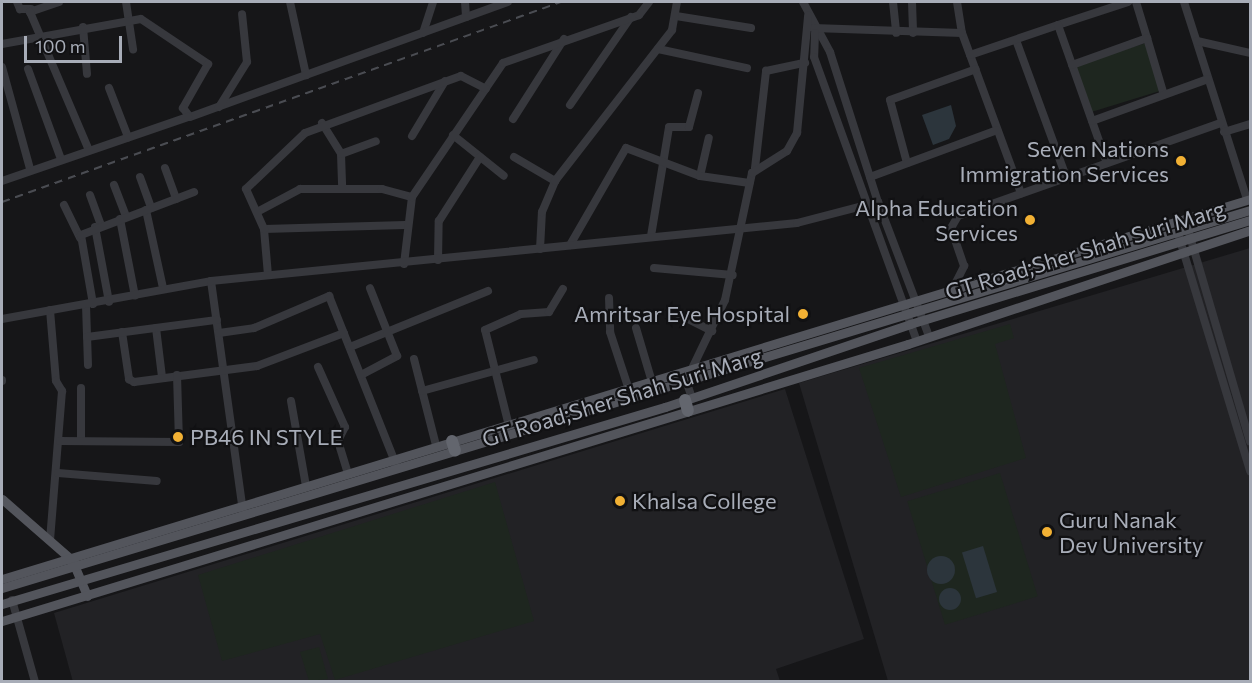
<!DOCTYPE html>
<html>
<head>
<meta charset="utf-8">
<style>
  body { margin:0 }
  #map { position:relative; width:1252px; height:683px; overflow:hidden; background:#161618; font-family:Commissioner,sans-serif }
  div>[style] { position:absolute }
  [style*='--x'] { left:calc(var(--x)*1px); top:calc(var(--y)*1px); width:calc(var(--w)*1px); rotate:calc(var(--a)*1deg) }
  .built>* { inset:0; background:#222225 }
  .green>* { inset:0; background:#1e261f; transform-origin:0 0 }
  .water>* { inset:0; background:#2c353c; transform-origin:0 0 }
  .round { border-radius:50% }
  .minor>* { height:8px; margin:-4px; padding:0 4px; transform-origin:4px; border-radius:4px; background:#37383d }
  .major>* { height:9px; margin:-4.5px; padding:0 4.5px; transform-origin:4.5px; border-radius:4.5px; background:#53555c }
  .highway>* { height:12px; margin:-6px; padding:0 6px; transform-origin:6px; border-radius:6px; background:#63666e }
  .rail>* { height:2px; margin-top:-1px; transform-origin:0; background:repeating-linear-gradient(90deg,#4a4c52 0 8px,transparent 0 14px) }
  .dots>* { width:16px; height:16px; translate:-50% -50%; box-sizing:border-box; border:3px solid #111113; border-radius:50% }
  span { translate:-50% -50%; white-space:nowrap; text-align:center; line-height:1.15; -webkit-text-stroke:4.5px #111113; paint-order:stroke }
  .poi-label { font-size:22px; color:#a8adb8 }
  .right { translate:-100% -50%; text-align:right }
  .left { translate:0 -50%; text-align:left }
  .street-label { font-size:22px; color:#a8adb8 }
  .frame { position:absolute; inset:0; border:3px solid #a8adb8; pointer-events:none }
  .scale { position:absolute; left:24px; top:36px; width:98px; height:27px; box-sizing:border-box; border:3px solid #a8adb8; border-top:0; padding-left:8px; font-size:18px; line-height:21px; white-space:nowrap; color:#a8adb8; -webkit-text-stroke:4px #111113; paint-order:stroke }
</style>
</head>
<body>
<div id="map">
  <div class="built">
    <i style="clip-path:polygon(1250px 248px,1250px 681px,888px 681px,799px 383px)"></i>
    <i style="clip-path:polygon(785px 389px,864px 639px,776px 669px,780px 681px,73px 682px,54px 613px)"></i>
  </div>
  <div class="green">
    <i style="left:1146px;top:43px;width:50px;height:75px;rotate:73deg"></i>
    <i style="clip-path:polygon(1010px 324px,1014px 338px,995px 344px,1026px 458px,901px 497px,859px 368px)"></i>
    <i style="left:1000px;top:473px;width:129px;height:97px;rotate:73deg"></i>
    <i style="clip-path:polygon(495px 482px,534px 621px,335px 680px,320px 634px,222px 661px,198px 575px)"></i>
    <i style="clip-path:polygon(319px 647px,328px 679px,309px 681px,300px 652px)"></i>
  </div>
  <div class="water">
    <i style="clip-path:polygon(951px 105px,956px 126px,949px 139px,933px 145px,922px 115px)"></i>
    <i style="left:983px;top:546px;width:48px;height:22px;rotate:73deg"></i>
    <i class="round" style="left:927px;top:556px;width:28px;height:28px"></i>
    <i class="round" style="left:939px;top:588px;width:22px;height:22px"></i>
  </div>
  <div class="minor">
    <i style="--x:17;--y:2;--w:8;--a:67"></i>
    <i style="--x:20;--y:9;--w:11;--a:0"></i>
    <i style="--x:59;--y:2;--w:31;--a:161"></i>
    <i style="--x:30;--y:12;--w:150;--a:66.9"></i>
    <i style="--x:126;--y:2;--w:48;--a:81.5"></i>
    <i style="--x:290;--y:2;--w:75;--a:77.6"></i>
    <i style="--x:465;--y:2;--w:15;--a:86"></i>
    <i style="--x:803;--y:2;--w:57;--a:61.6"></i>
    <i style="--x:830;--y:52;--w:157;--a:72.3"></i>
    <i style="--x:878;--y:202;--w:143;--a:69.2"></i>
    <i style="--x:893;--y:2;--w:31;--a:84"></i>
    <i style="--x:912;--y:2;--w:31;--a:88"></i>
    <i style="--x:957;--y:2;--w:31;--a:81"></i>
    <i style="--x:962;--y:33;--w:171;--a:69.8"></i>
    <i style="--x:1136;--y:2;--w:38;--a:73"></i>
    <i style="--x:1184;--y:2;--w:208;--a:72.3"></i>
    <i style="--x:676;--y:16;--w:76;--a:9.1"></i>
    <i style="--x:1058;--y:25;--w:74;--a:-18.2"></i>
    <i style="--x:83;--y:27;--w:47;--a:85.1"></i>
    <i style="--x:813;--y:28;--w:149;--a:1.9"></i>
    <i style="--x:423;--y:33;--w:33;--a:-72"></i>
    <i style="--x:815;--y:33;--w:24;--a:92"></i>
    <i style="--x:814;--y:57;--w:302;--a:70.1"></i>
    <i style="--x:1016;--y:40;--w:146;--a:69.9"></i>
    <i style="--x:1197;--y:41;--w:54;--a:12.8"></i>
    <i style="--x:2;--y:44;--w:141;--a:-10.2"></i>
    <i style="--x:141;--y:19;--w:81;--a:33.9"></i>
    <i style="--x:208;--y:64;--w:51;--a:119.6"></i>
    <i style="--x:183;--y:108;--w:11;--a:52"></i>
    <i style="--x:190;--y:117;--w:338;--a:-19.9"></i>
    <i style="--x:658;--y:49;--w:91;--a:12.1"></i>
    <i style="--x:970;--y:55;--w:93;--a:-18.8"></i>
    <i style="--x:1058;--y:25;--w:146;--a:70.5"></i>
    <i style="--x:1072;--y:65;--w:80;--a:-19.8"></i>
    <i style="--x:1147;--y:38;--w:59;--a:73.4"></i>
    <i style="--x:2;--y:67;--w:106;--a:74.6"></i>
    <i style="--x:28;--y:69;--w:96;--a:69.9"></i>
    <i style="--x:109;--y:88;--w:53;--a:68.8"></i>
    <i style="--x:570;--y:105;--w:107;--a:-55.3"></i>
    <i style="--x:219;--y:107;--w:53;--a:-58.1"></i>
    <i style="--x:247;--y:62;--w:48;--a:-95.9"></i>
    <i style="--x:513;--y:119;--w:95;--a:-57.5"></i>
    <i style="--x:1092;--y:121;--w:123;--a:-19.9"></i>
    <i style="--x:322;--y:123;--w:36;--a:58"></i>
    <i style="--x:341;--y:154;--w:35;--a:88"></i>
    <i style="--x:1224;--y:132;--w:27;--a:-17"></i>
    <i style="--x:453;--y:135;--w:65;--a:38.8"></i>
    <i style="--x:412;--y:136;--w:64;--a:-59"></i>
    <i style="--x:341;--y:154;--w:37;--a:-20"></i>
    <i style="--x:514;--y:157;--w:48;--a:30.3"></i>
    <i style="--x:907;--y:163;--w:65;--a:-105.1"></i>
    <i style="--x:890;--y:100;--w:91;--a:-19.8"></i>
    <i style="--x:165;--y:168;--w:33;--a:70"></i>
    <i style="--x:755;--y:168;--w:98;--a:-83.5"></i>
    <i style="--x:766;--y:71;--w:40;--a:-12"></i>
    <i style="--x:700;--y:176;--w:39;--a:-77"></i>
    <i style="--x:140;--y:177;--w:33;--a:70"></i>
    <i style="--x:870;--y:177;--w:135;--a:-20.3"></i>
    <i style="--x:2;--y:181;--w:197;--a:-19"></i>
    <i style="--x:114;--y:185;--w:34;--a:69"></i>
    <i style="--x:90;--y:195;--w:32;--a:70"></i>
    <i style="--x:64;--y:205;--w:37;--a:64"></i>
    <i style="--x:146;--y:210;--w:80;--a:77.7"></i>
    <i style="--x:257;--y:212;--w:49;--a:-28.1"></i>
    <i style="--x:300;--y:189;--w:82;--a:0"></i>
    <i style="--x:382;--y:189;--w:31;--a:15"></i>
    <i style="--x:120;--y:219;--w:78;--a:79"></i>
    <i style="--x:95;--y:227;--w:76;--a:79.4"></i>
    <i style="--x:264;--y:229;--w:141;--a:-1.6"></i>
    <i style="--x:1189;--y:233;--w:217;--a:73.7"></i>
    <i style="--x:651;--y:236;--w:110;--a:-80.6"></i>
    <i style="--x:669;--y:127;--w:20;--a:0"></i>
    <i style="--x:689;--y:127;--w:35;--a:-75"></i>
    <i style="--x:1179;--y:237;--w:245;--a:73.1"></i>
    <i style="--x:570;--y:245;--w:112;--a:-60"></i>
    <i style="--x:626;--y:148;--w:79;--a:20.7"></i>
    <i style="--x:700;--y:176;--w:50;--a:8"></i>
    <i style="--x:540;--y:249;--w:37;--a:-87"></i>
    <i style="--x:542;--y:212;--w:34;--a:-67"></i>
    <i style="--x:555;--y:181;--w:191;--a:-52.2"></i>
    <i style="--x:672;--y:30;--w:28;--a:-80"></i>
    <i style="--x:438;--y:260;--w:39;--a:-89"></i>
    <i style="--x:439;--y:221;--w:76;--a:-57.4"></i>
    <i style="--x:404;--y:264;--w:67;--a:-83.2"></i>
    <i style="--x:412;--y:197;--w:162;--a:-55.8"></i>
    <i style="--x:503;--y:63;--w:144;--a:-19.4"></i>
    <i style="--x:639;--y:15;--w:16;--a:-52"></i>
    <i style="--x:654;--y:268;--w:79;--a:5.1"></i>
    <i style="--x:268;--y:275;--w:46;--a:-95"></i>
    <i style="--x:264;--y:229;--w:44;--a:-114.2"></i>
    <i style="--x:246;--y:189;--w:81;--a:-43.5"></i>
    <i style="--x:305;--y:133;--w:166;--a:-20.1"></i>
    <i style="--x:461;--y:76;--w:28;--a:27"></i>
    <i style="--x:211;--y:281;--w:232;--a:82.1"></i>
    <i style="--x:953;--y:288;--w:25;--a:-63"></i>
    <i style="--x:964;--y:266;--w:40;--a:-108.9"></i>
    <i style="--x:951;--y:228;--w:14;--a:-60"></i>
    <i style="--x:958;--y:216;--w:279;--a:-19.5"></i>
    <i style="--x:609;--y:298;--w:34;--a:88"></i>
    <i style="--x:610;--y:332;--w:64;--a:71.8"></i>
    <i style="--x:93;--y:304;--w:70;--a:-99.9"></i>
    <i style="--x:81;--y:235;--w:121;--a:-20.8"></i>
    <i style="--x:86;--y:305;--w:60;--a:88.1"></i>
    <i style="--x:50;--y:310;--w:71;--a:85.2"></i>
    <i style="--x:56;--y:381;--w:12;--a:59"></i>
    <i style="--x:62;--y:391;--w:149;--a:94.6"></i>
    <i style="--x:672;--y:311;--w:45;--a:26.6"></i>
    <i style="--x:2;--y:319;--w:212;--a:-10.3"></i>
    <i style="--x:211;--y:281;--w:589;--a:-5.65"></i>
    <i style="--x:797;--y:223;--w:84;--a:-14.5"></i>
    <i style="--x:156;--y:328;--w:49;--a:83"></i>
    <i style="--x:636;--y:328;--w:56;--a:73.5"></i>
    <i style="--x:122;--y:332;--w:48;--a:81.5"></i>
    <i style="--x:129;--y:379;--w:6;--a:31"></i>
    <i style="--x:134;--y:382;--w:124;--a:-7.4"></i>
    <i style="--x:257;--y:366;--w:93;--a:-20.8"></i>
    <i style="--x:219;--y:333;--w:35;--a:-8"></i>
    <i style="--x:254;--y:328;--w:82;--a:-23.1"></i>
    <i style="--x:329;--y:296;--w:181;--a:68.3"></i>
    <i style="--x:87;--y:337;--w:131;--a:-7.5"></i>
    <i style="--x:350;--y:347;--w:149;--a:-22.1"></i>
    <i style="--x:414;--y:359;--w:89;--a:75.7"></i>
    <i style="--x:318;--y:367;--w:66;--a:65.8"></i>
    <i style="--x:345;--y:427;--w:16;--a:117"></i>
    <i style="--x:338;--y:441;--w:34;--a:73"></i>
    <i style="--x:361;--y:375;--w:41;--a:-27.8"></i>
    <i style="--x:397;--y:356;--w:73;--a:-111.7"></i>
    <i style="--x:2;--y:380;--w:1;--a:90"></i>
    <i style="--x:81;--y:388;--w:53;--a:90"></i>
    <i style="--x:422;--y:391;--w:116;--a:-15.5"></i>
    <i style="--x:692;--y:398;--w:18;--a:-109"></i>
    <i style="--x:686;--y:381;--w:90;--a:-64.3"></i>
    <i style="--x:725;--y:300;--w:130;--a:-78"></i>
    <i style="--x:752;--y:173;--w:41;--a:-32.2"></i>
    <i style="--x:787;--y:151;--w:21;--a:-61"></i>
    <i style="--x:797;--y:133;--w:118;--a:-84.6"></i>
    <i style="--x:291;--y:401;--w:86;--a:80"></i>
    <i style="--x:510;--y:430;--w:103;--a:-104"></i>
    <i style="--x:485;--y:330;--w:39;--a:-24"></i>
    <i style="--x:521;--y:314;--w:28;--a:-4"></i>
    <i style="--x:549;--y:312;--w:27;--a:-59"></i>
    <i style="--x:60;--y:441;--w:119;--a:0.5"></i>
    <i style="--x:179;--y:442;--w:67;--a:-91.7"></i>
    <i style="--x:58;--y:473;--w:99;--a:4.6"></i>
    <i style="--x:12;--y:600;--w:85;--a:74.3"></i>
  </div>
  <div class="major">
    <i style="--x:2;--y:499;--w:93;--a:41.1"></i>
    <i style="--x:72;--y:560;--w:39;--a:67"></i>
    <i style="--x:2;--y:579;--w:1305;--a:-16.93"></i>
    <i style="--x:2;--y:588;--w:1304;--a:-16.85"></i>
    <i style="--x:2;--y:604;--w:692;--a:-16.55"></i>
    <i style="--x:665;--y:407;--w:259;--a:-18.7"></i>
    <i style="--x:910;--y:324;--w:356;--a:-17"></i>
    <i style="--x:2;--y:621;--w:947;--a:-17"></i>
    <i style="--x:908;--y:344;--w:360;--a:-18.4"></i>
  </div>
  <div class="highway">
    <i style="--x:685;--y:400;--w:11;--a:75"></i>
    <i style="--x:452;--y:441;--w:10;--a:73"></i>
  </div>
  <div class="rail">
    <i style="--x:2;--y:202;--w:594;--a:-19.69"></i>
  </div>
  <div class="dots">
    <i style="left:1181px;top:161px;background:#f2b134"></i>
    <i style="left:1030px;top:220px;background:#f2b134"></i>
    <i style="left:803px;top:314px;background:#f2b134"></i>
    <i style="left:178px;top:437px;background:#f2b134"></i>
    <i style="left:620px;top:501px;background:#f2b134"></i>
    <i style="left:1047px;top:532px;background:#f2b134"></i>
  </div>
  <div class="poi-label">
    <span class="right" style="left:1169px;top:161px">Seven Nations<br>Immigration Services</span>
    <span class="right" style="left:1018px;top:220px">Alpha Education<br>Services</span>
    <span class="right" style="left:790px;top:314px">Amritsar Eye Hospital</span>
    <span class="left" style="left:190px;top:437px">PB46 IN STYLE</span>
    <span class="left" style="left:632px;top:501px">Khalsa College</span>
    <span class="left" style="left:1059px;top:532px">Guru Nanak<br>Dev University</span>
  </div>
  <div class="street-label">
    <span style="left:1085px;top:250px;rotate:-17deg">GT Road;Sher Shah Suri Marg</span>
    <span style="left:622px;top:397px;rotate:-17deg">GT Road;Sher Shah Suri Marg</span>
  </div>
  <div class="frame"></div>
  <div class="scale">100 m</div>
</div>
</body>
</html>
